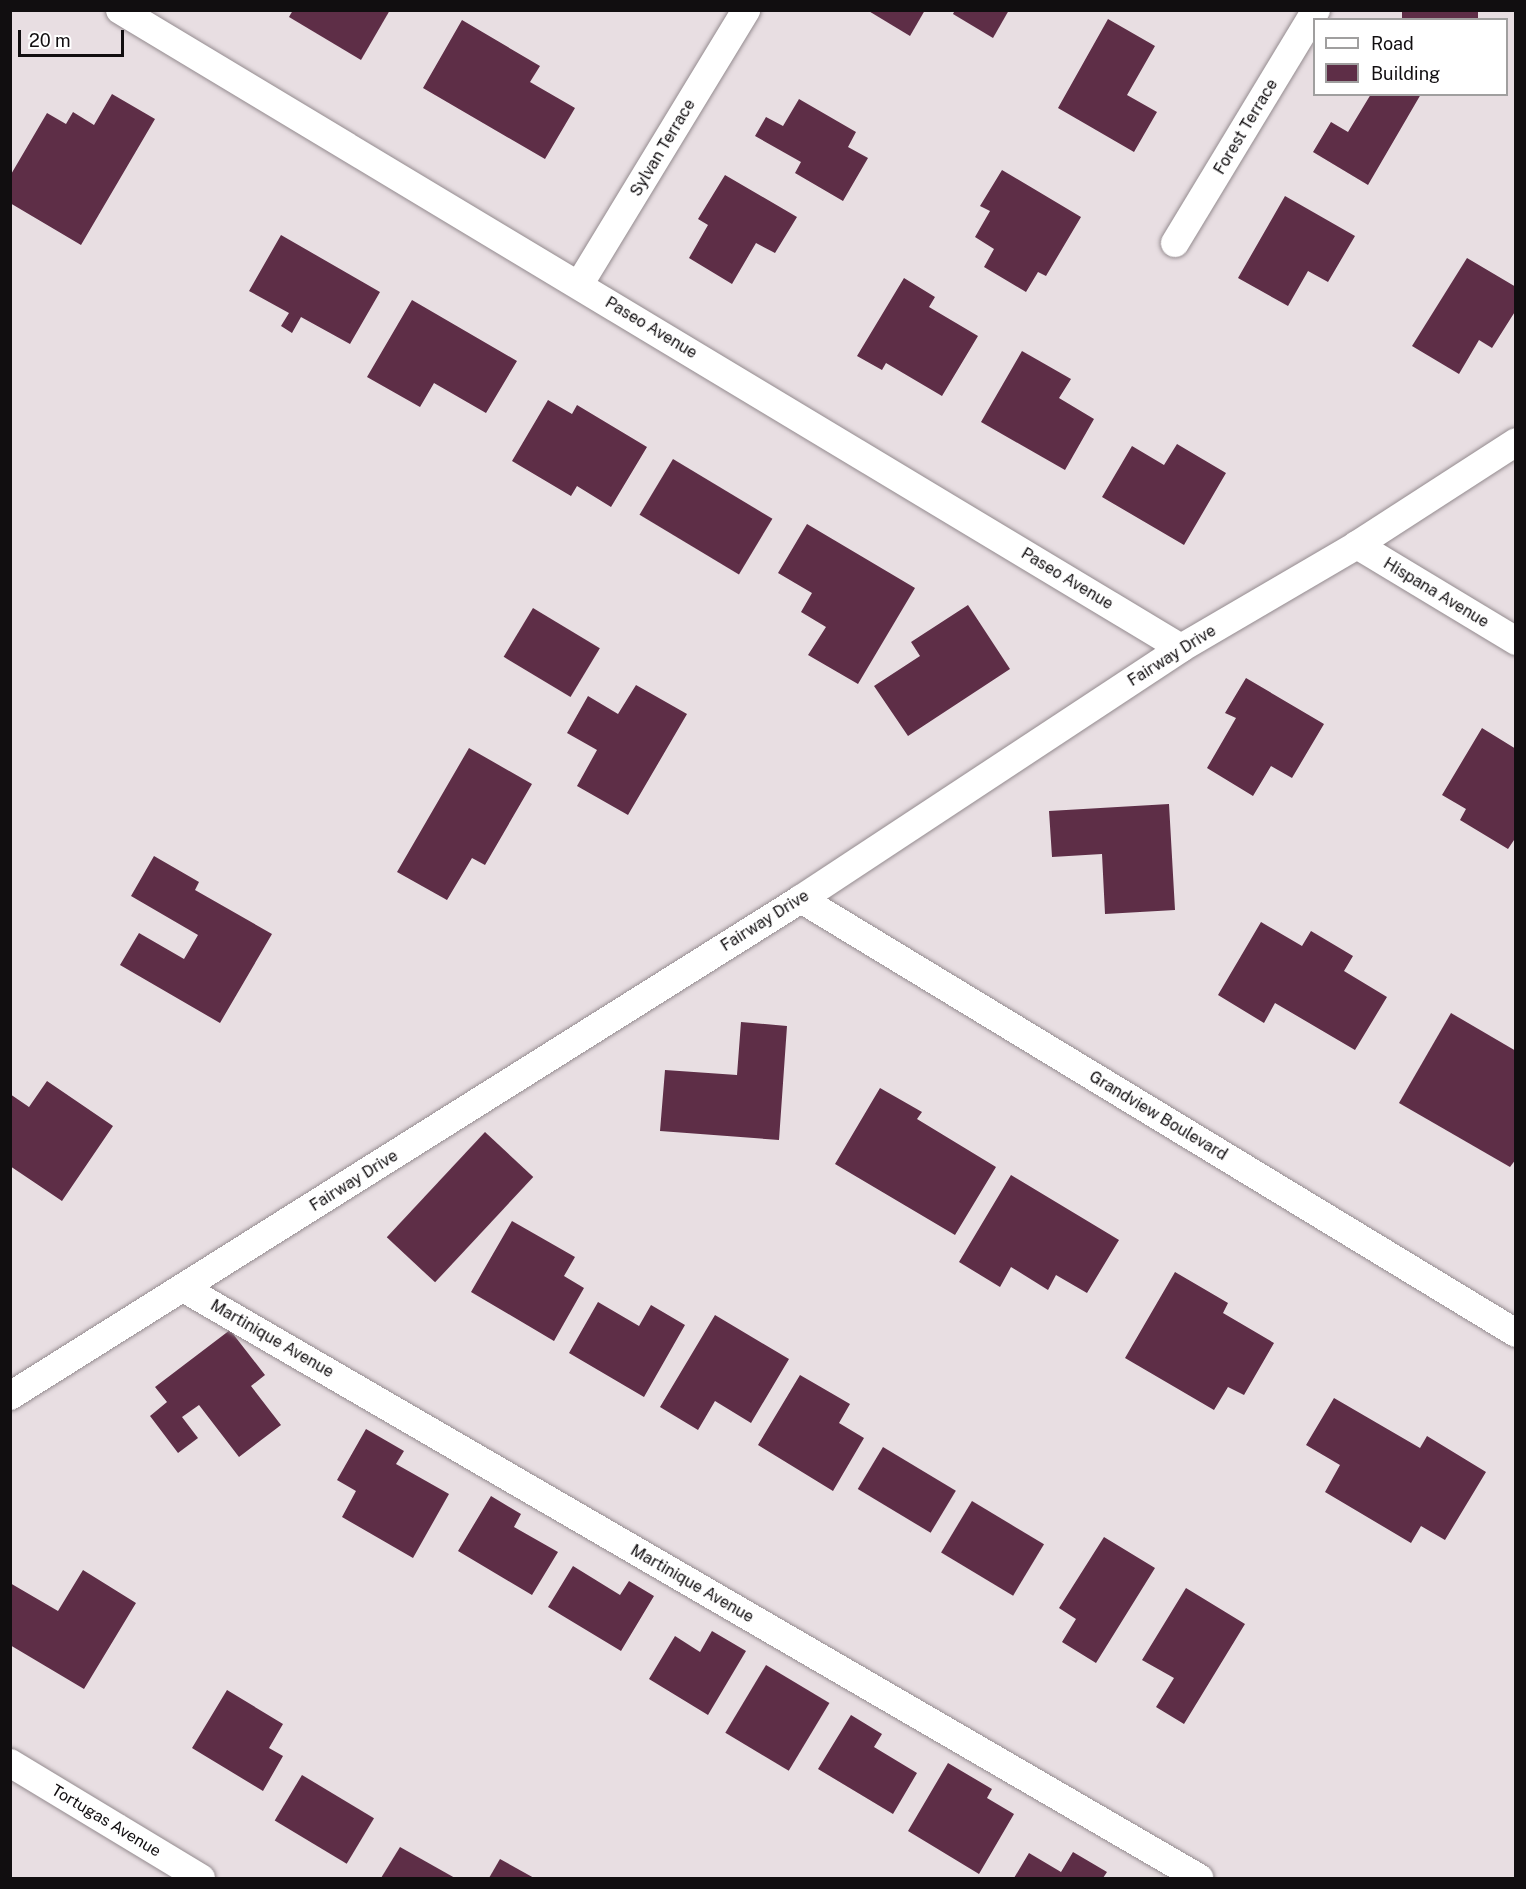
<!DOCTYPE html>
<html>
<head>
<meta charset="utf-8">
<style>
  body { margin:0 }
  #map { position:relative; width:1526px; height:1889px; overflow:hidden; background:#e8dee2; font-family:"Public Sans",sans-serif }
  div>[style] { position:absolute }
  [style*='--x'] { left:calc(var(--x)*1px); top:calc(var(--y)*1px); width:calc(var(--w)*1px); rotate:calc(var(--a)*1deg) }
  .building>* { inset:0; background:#5e2e47; transform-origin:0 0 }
  .roads { filter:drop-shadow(0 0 2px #948b8f) drop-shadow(0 0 2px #948b8f) }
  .street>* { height:28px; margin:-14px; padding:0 14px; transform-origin:14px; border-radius:14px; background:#fff }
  span { translate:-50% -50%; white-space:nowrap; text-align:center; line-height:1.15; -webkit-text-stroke:6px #fff; paint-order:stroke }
  .street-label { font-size:16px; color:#110e10 }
  .frame { position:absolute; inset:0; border:12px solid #110e10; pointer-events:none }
  .legend { position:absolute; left:1313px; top:18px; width:195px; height:78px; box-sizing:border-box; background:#fff; border:2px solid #a09f9f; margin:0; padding:8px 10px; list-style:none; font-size:18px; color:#110e10 }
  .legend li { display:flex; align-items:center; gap:12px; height:30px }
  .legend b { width:30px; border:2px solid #a09f9f }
  .scale { position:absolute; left:18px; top:30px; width:106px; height:27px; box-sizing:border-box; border:3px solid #110e10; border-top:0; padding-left:8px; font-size:18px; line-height:21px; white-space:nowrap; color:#110e10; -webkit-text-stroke:4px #fff; paint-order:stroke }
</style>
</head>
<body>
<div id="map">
  <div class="building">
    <i style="clip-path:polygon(293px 10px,390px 10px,361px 60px,289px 17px)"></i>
    <i style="clip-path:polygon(867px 10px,925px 10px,910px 36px)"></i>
    <i style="clip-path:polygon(955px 10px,1009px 10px,993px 38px,953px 14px)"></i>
    <i style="left:1402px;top:10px;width:76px;height:11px"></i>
    <i style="clip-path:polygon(1108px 19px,1155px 46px,1127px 95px,1157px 112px,1134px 152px,1058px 108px)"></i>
    <i style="clip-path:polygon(462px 20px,540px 66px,530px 82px,575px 108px,545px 159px,423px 88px)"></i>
    <i style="clip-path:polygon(112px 94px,155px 119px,81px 245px,10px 203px,10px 176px,47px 113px,66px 124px,73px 112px,94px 125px)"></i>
    <i style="clip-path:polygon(1371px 94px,1421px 94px,1368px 185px,1313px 152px,1331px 122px,1348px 132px)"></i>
    <i style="clip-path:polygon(799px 99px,856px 132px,848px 147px,868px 158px,843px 201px,795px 173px,801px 162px,755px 136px,766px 117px,783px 126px)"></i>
    <i style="clip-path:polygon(1002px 170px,1081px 217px,1046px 276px,1038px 272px,1026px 292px,984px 267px,994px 249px,975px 237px,990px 211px,980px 206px)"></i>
    <i style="clip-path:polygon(725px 175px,797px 217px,775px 253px,756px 243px,732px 284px,689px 258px,708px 225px,698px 219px)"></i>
    <i style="clip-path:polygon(1285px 196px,1355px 236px,1328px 282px,1308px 271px,1288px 306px,1238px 278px)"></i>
    <i style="clip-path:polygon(281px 235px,380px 292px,350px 344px,301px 317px,292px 333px,281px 326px,289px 313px,249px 291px)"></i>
    <i style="clip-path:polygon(1467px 258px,1516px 287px,1516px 310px,1492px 348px,1479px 340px,1459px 374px,1412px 346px)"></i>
    <i style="clip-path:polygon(904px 278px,935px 297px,929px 307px,978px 336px,942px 396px,886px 363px,882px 370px,857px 356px)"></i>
    <i style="clip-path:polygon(412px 300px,517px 361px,486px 413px,434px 383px,420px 407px,367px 377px)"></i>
    <i style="clip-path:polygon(1022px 351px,1071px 379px,1059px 398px,1094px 419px,1065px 470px,981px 422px)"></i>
    <i style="clip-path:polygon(548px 400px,572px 414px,577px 405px,647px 447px,611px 507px,577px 486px,571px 496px,512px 461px)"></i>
    <i style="clip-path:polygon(1177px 444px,1226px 473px,1184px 545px,1102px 497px,1132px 446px,1164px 465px)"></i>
    <i style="left:673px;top:459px;width:116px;height:65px;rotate:31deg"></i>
    <i style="clip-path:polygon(807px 524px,915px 588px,858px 684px,808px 655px,826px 627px,801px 612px,812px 593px,778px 573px)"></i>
    <i style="clip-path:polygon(968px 605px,1010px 669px,908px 736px,874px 686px,920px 656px,911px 642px)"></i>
    <i style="left:533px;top:608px;width:78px;height:57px;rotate:31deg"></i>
    <i style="clip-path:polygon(1246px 678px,1324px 724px,1292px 778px,1271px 766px,1253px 796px,1207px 768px,1236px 718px,1225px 713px)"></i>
    <i style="clip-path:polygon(636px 685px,687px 714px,628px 815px,577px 786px,597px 750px,567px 733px,588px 696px,618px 714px)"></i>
    <i style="clip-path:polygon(1482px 728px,1516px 749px,1516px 837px,1508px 849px,1460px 820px,1466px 809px,1442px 795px)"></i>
    <i style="clip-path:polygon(469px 748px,532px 784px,485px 865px,472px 858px,447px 900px,397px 872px)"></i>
    <i style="clip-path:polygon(1169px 804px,1175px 910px,1105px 914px,1102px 854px,1052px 857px,1049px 811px)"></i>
    <i style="clip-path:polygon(154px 856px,199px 882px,195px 890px,272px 934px,220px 1023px,120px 965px,139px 933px,184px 959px,198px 935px,131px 896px)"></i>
    <i style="clip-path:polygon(1261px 922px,1302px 946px,1311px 931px,1353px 956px,1344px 971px,1387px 997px,1355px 1050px,1275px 1003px,1264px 1023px,1218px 995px)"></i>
    <i style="clip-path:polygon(1451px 1013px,1516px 1051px,1516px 1159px,1510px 1167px,1399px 1103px)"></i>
    <i style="clip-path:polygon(741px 1022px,787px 1026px,779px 1140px,660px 1131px,665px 1070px,737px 1075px)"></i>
    <i style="clip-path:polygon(47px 1081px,113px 1126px,62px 1201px,10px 1166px,10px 1094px,29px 1107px)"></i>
    <i style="clip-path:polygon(880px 1088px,922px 1112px,917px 1119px,996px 1167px,955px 1235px,835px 1164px)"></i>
    <i style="left:485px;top:1132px;width:66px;height:144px;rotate:43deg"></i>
    <i style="clip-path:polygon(1011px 1175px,1119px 1240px,1087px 1293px,1056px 1275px,1048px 1290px,1011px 1267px,1000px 1287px,959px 1262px)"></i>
    <i style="clip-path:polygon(512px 1221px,575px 1257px,564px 1276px,584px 1288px,554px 1341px,471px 1292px)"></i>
    <i style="clip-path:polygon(1175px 1272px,1228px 1303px,1223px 1313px,1274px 1343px,1244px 1395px,1228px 1387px,1214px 1410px,1125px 1358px)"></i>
    <i style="clip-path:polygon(598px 1302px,639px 1326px,651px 1305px,685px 1325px,644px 1397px,569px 1353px)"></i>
    <i style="clip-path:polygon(715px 1315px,789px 1359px,751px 1423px,715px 1401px,698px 1430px,660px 1407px)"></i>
    <i style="clip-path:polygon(230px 1330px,265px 1375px,251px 1386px,281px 1425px,239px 1457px,199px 1405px,182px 1417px,198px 1438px,178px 1453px,150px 1416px,167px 1402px,155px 1387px)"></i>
    <i style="clip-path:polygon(800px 1375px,850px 1404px,839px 1423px,864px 1438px,833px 1491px,758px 1445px)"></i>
    <i style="clip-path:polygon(1334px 1398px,1420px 1448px,1427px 1436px,1486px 1472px,1445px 1540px,1421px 1526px,1411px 1543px,1325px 1492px,1340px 1465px,1306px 1445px)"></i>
    <i style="clip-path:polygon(366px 1429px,404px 1451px,396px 1464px,449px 1494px,413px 1558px,342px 1517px,356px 1491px,337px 1480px)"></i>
    <i style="left:883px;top:1447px;width:85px;height:49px;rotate:31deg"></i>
    <i style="clip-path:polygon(491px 1496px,521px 1514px,514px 1527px,558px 1552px,532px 1595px,458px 1551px)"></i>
    <i style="left:972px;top:1501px;width:84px;height:60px;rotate:31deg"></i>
    <i style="clip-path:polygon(1104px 1537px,1155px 1568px,1096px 1663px,1062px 1642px,1076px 1619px,1059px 1608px)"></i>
    <i style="clip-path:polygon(573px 1566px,620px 1595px,629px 1581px,654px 1596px,621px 1651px,548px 1607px)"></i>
    <i style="clip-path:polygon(83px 1570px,136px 1603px,84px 1689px,10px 1645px,10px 1583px,58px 1611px)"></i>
    <i style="clip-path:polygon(1186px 1588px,1245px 1624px,1184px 1724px,1156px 1707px,1174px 1678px,1142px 1660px)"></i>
    <i style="clip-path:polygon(712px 1631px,746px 1651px,708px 1715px,649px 1679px,675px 1636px,700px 1652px)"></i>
    <i style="left:766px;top:1665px;width:74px;height:79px;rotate:31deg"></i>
    <i style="clip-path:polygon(227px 1690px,283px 1724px,269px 1748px,283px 1756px,263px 1791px,192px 1748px)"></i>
    <i style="clip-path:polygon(851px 1715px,882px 1734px,874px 1747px,917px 1773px,893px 1814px,818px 1769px)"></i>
    <i style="clip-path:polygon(948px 1763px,992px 1789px,987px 1798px,1014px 1814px,979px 1874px,908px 1831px)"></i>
    <i style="left:302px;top:1775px;width:84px;height:53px;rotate:31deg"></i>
    <i style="clip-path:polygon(400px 1847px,455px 1878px,381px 1878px)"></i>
    <i style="clip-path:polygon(1073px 1852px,1107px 1872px,1103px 1878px,1014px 1878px,1029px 1853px,1061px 1872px)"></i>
    <i style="clip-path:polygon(500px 1859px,534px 1878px,489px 1878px)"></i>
  </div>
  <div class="roads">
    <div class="street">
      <i style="--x:120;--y:10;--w:1238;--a:31.02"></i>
      <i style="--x:1175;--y:243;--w:272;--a:-58.8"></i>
      <i style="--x:579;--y:285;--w:322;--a:-58.7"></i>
      <i style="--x:1357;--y:545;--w:186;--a:31.1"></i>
      <i style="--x:801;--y:899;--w:836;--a:31.26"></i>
      <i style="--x:185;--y:1289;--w:1173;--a:30.15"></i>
      <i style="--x:10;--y:1396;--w:934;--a:-32.14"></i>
      <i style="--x:801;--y:899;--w:455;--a:-33.4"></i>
      <i style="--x:1181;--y:648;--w:204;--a:-30.3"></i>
      <i style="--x:1357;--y:545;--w:189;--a:-32.9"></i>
      <i style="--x:10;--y:1763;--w:223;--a:31.1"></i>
    </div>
  </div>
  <div class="street-label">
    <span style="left:1246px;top:127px;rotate:-59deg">Forest Terrace</span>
    <span style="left:663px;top:148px;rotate:-59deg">Sylvan Terrace</span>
    <span style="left:651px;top:328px;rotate:31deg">Paseo Avenue</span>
    <span style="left:1067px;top:579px;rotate:31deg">Paseo Avenue</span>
    <span style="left:1436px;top:593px;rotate:31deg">Hispana Avenue</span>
    <span style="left:1172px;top:656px;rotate:-32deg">Fairway Drive</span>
    <span style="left:765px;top:921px;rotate:-32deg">Fairway Drive</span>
    <span style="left:1158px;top:1116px;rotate:31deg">Grandview Boulevard</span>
    <span style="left:354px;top:1181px;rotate:-32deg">Fairway Drive</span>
    <span style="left:272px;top:1339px;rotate:30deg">Martinique Avenue</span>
    <span style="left:692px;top:1584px;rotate:30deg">Martinique Avenue</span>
    <span style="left:106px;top:1821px;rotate:31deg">Tortugas Avenue</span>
  </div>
  <div class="frame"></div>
  <ul class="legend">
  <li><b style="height:8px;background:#fff"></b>Road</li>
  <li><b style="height:16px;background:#5e2e47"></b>Building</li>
  </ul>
  <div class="scale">20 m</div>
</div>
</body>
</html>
